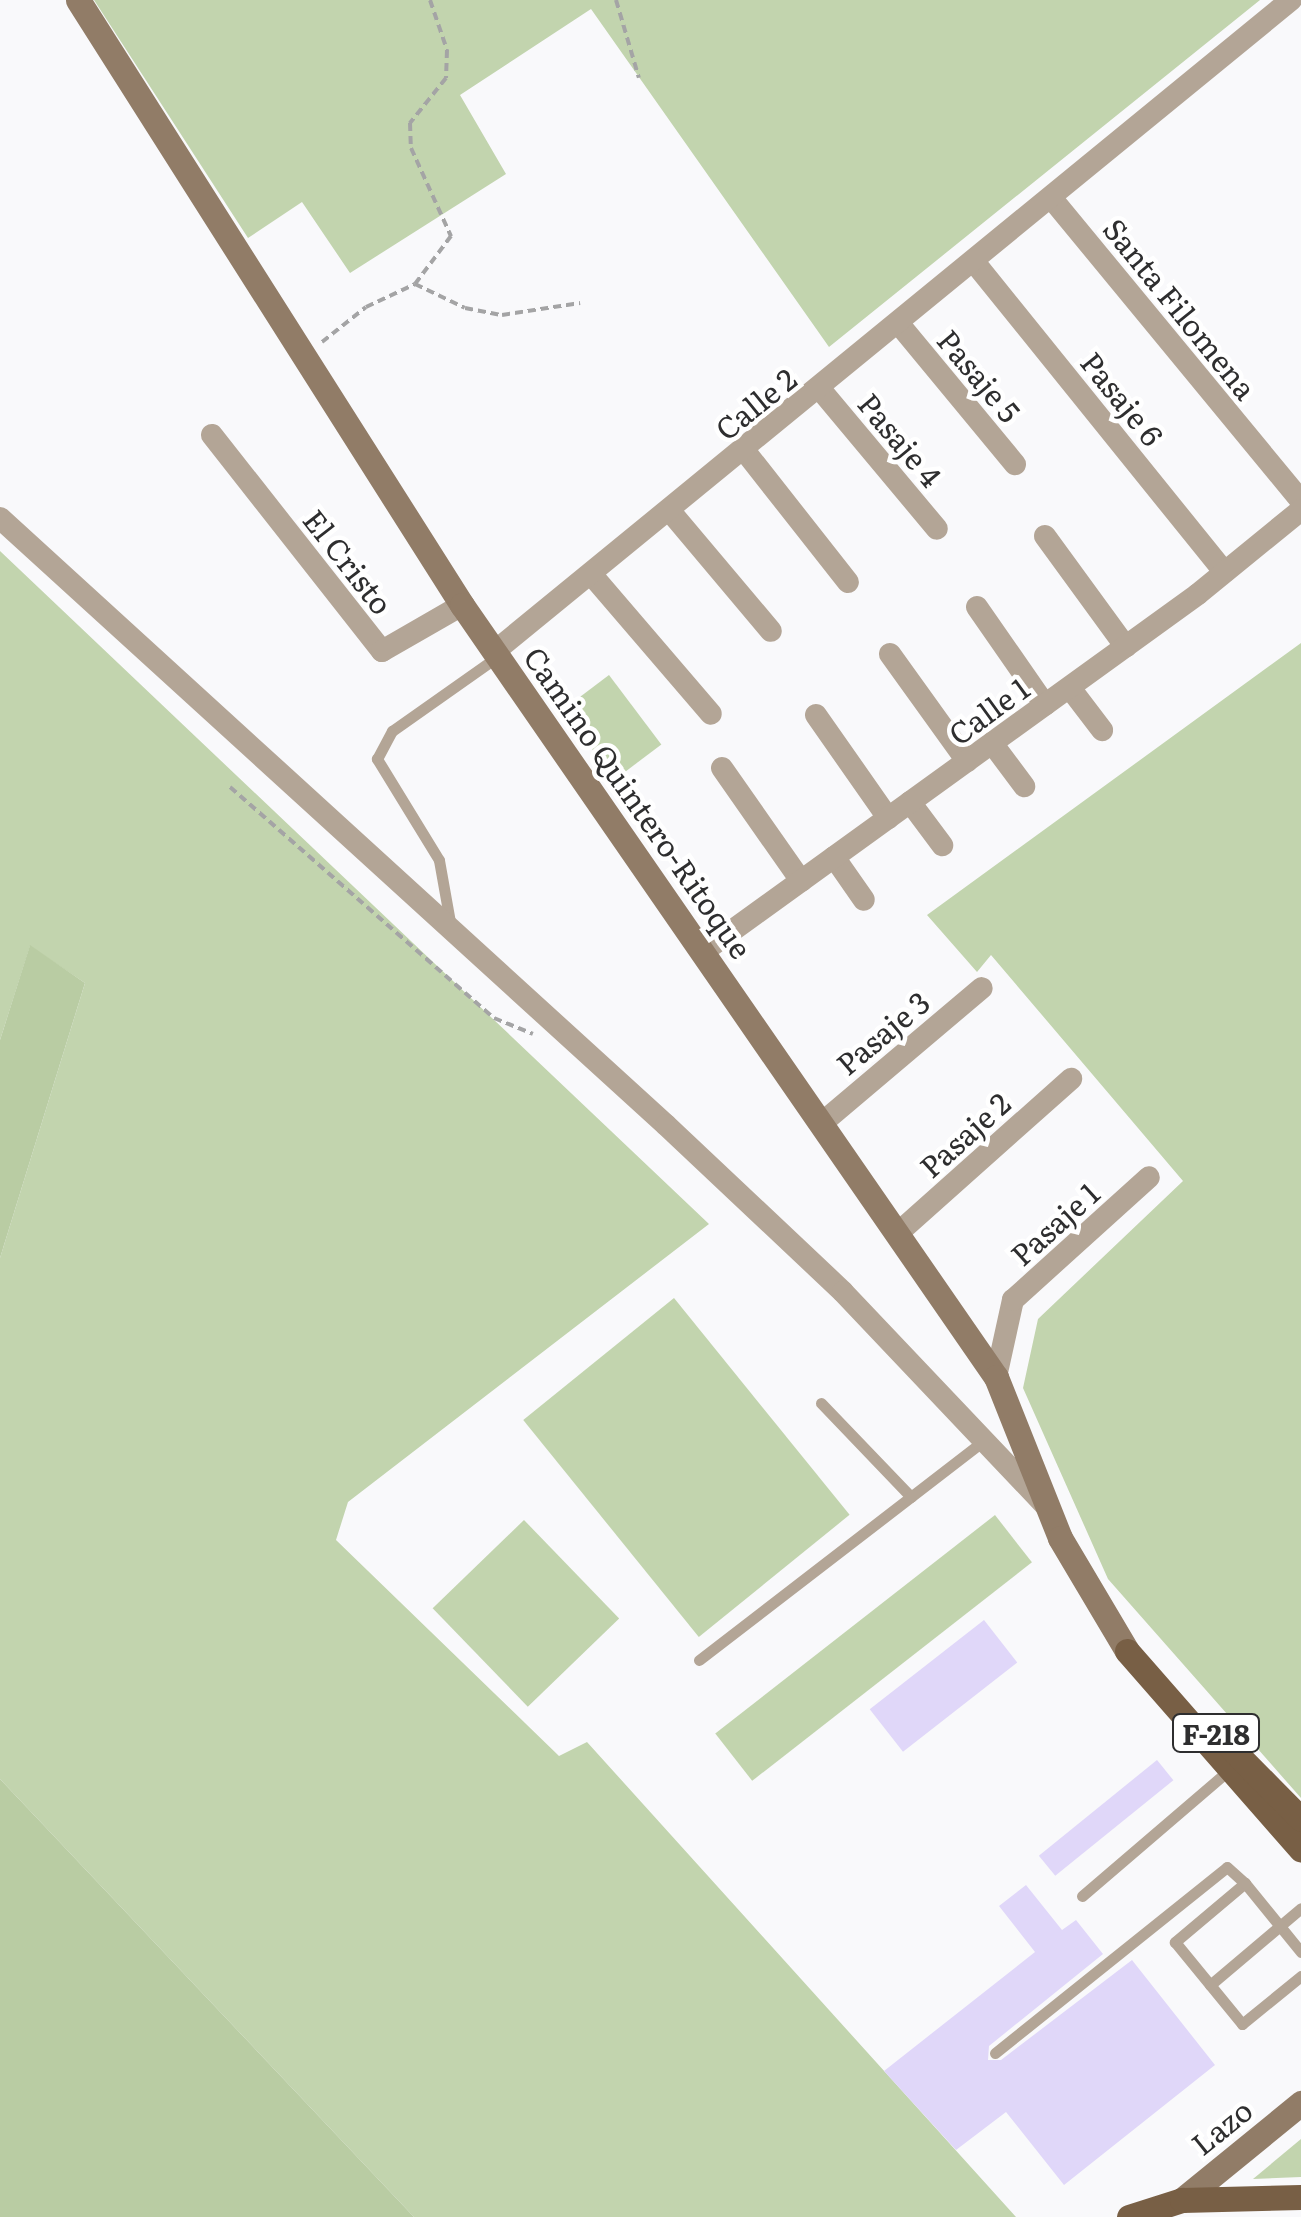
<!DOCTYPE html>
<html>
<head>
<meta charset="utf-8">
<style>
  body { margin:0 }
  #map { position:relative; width:1301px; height:2217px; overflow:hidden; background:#f9f9fb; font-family:Literata,serif }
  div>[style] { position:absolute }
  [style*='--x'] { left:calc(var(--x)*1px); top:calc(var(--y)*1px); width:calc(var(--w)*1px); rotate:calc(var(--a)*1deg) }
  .green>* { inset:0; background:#c2d4ae; transform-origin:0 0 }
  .forest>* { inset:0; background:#b9cca3 }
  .building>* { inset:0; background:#e0d7f9; transform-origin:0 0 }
  .path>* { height:4px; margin-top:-2px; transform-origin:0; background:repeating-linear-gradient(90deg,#a4a4a5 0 8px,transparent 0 13px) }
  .lane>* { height:11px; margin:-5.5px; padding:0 5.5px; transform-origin:5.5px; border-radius:5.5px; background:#b3a596 }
  .street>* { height:22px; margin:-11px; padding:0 11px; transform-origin:11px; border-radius:11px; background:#b3a596 }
  .secondary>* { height:25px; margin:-12.5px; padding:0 12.5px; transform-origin:12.5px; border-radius:12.5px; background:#917c67 }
  .primary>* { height:25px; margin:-12.5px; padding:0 12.5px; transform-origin:12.5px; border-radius:12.5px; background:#785f45 }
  span { translate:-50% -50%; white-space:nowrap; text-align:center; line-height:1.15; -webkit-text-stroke:9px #fff; paint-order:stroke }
  .shield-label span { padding:2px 8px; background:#fff; border:2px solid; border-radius:8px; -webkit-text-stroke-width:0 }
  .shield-label { font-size:28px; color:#2e2e2f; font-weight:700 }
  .street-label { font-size:30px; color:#2e2e2f }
</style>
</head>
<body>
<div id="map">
  <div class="green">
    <i style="clip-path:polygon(94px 0,1260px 0,829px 347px,591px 9px,460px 95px,506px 174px,350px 273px,302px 202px,248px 238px)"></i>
    <i style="clip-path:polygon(0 551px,709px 1224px,348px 1502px,336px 1540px,559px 1756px,587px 1742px,1016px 2217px,414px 2217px,0 1779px,0 1258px,85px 983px,30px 946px,0 1040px)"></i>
    <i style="clip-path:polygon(1301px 643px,1301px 1798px,1108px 1579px,1023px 1388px,1038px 1319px,1183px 1181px,991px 955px,977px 972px,927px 915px)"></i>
    <i style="left:609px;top:675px;width:87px;height:58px;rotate:53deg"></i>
    <i style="left:674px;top:1298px;width:279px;height:194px;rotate:51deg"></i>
    <i style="left:995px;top:1515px;width:60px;height:355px;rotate:52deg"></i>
    <i style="left:524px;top:1520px;width:137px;height:127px;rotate:46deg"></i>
    <i style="clip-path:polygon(1301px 2139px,1301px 2177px,1253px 2179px)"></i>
  </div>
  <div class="forest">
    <i style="clip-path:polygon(30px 945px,85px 983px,0 1258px,0 1040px)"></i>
    <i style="clip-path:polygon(0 1779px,414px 2217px,0 2217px)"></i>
  </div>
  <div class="building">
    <i style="left:984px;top:1620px;width:54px;height:145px;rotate:52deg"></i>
    <i style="left:1157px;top:1760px;width:26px;height:152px;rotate:51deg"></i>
    <i style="clip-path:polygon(1026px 1885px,1062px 1930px,1076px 1920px,1103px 1954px,989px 2046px,988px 2060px,1001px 2060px,1132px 1960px,1215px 2065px,1064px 2185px,1006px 2112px,956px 2150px,884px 2071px,1035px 1952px,999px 1906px)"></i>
  </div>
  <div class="path">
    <i style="--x:430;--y:0;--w:53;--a:71.2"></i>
    <i style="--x:447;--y:50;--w:28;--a:92"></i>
    <i style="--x:446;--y:78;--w:58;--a:128.7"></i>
    <i style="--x:410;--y:123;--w:25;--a:88"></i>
    <i style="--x:411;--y:148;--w:97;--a:65.6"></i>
    <i style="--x:451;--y:236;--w:60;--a:126.9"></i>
    <i style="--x:415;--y:284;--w:55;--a:25.6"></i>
    <i style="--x:465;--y:308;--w:38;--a:11"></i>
    <i style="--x:502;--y:315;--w:79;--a:-8.7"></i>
    <i style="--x:616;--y:0;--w:81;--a:73.6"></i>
    <i style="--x:322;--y:342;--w:56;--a:-38.5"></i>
    <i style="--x:366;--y:307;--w:54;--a:-25.1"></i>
    <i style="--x:230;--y:787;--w:351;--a:41.2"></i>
    <i style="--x:494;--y:1018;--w:42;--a:22.3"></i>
  </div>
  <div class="lane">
    <i style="--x:450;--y:922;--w:63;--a:-100.1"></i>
    <i style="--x:439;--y:860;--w:119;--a:-121.5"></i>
    <i style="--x:377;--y:759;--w:32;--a:-62"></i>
    <i style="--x:392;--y:731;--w:128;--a:-35.2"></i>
    <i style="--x:821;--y:1403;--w:130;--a:46.2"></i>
    <i style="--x:699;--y:1660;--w:359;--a:-37.6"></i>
    <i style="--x:1082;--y:1896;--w:194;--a:-40.6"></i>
    <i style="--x:1301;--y:1952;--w:89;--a:-129.1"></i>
    <i style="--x:1245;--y:1883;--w:92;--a:139.9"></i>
    <i style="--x:1175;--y:1942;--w:106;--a:50.7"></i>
    <i style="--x:1242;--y:2024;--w:76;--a:-39.1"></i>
    <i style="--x:1210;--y:1985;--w:119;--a:-40.2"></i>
    <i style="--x:995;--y:2053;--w:297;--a:-38.7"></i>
    <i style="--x:1227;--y:1867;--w:24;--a:42"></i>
  </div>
  <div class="street">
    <i style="--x:1053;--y:200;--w:390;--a:50.5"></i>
    <i style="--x:975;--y:263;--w:397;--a:51.1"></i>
    <i style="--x:899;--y:324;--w:182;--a:50.4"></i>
    <i style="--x:820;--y:389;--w:182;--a:50.1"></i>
    <i style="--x:212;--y:435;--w:275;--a:51.8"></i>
    <i style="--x:382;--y:651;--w:92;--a:-29.9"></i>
    <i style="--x:744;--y:450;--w:168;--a:51.8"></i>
    <i style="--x:669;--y:510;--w:158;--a:49.9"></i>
    <i style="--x:0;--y:518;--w:901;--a:42.35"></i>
    <i style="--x:666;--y:1125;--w:243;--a:43.3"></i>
    <i style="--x:843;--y:1292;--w:292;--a:46.5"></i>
    <i style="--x:1045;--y:536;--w:137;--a:53.9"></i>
    <i style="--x:591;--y:574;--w:184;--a:49.4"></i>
    <i style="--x:977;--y:607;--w:119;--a:55.2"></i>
    <i style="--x:494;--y:652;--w:1030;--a:-39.29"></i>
    <i style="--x:890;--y:654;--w:132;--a:54.3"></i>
    <i style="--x:1070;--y:688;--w:53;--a:52.7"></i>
    <i style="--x:816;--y:715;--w:126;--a:55"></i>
    <i style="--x:992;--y:743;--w:54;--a:53.3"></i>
    <i style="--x:722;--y:768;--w:138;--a:55"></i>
    <i style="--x:910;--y:802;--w:54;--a:53.3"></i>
    <i style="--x:834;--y:857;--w:52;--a:55.1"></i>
    <i style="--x:704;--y:951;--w:609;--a:-35.85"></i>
    <i style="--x:1198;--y:594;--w:133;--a:-39.2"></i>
    <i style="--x:822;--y:1123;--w:209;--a:-40.2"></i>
    <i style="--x:898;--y:1233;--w:232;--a:-41.7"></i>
    <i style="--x:996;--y:1377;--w:79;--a:-77.6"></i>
    <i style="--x:1013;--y:1300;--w:183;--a:-42.1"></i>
  </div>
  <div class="secondary">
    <i style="--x:78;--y:0;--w:717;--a:57.6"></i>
    <i style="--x:462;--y:605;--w:939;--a:55.33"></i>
    <i style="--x:996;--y:1377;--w:173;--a:68.3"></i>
    <i style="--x:1060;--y:1538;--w:131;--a:59.3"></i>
    <i style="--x:1182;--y:2200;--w:154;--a:-39.2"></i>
  </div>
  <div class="primary">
    <i style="--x:1127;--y:1651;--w:264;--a:48.8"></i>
    <i style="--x:1222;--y:1739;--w:112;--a:45.4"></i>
    <i style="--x:1129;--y:2217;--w:56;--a:-17.8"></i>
    <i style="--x:1182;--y:2200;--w:119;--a:-1.4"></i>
  </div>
  <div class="shield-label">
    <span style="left:1216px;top:1733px">F-218</span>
  </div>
  <div class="street-label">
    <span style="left:1181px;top:308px;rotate:51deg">Santa Filomena</span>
    <span style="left:980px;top:375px;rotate:50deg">Pasaje 5</span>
    <span style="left:1123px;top:398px;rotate:51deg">Pasaje 6</span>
    <span style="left:755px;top:403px;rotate:-39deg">Calle 2</span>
    <span style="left:901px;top:439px;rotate:50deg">Pasaje 4</span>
    <span style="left:349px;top:561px;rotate:52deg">El Cristo</span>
    <span style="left:988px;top:710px;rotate:-36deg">Calle 1</span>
    <span style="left:639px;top:802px;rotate:55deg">Camino Quintero-Ritoque</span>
    <span style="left:882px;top:1032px;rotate:-40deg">Pasaje 3</span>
    <span style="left:964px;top:1134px;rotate:-42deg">Pasaje 2</span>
    <span style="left:1054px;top:1223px;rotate:-42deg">Pasaje 1</span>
    <span style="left:1221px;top:2126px;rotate:-39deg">Lazo</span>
  </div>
</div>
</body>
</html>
